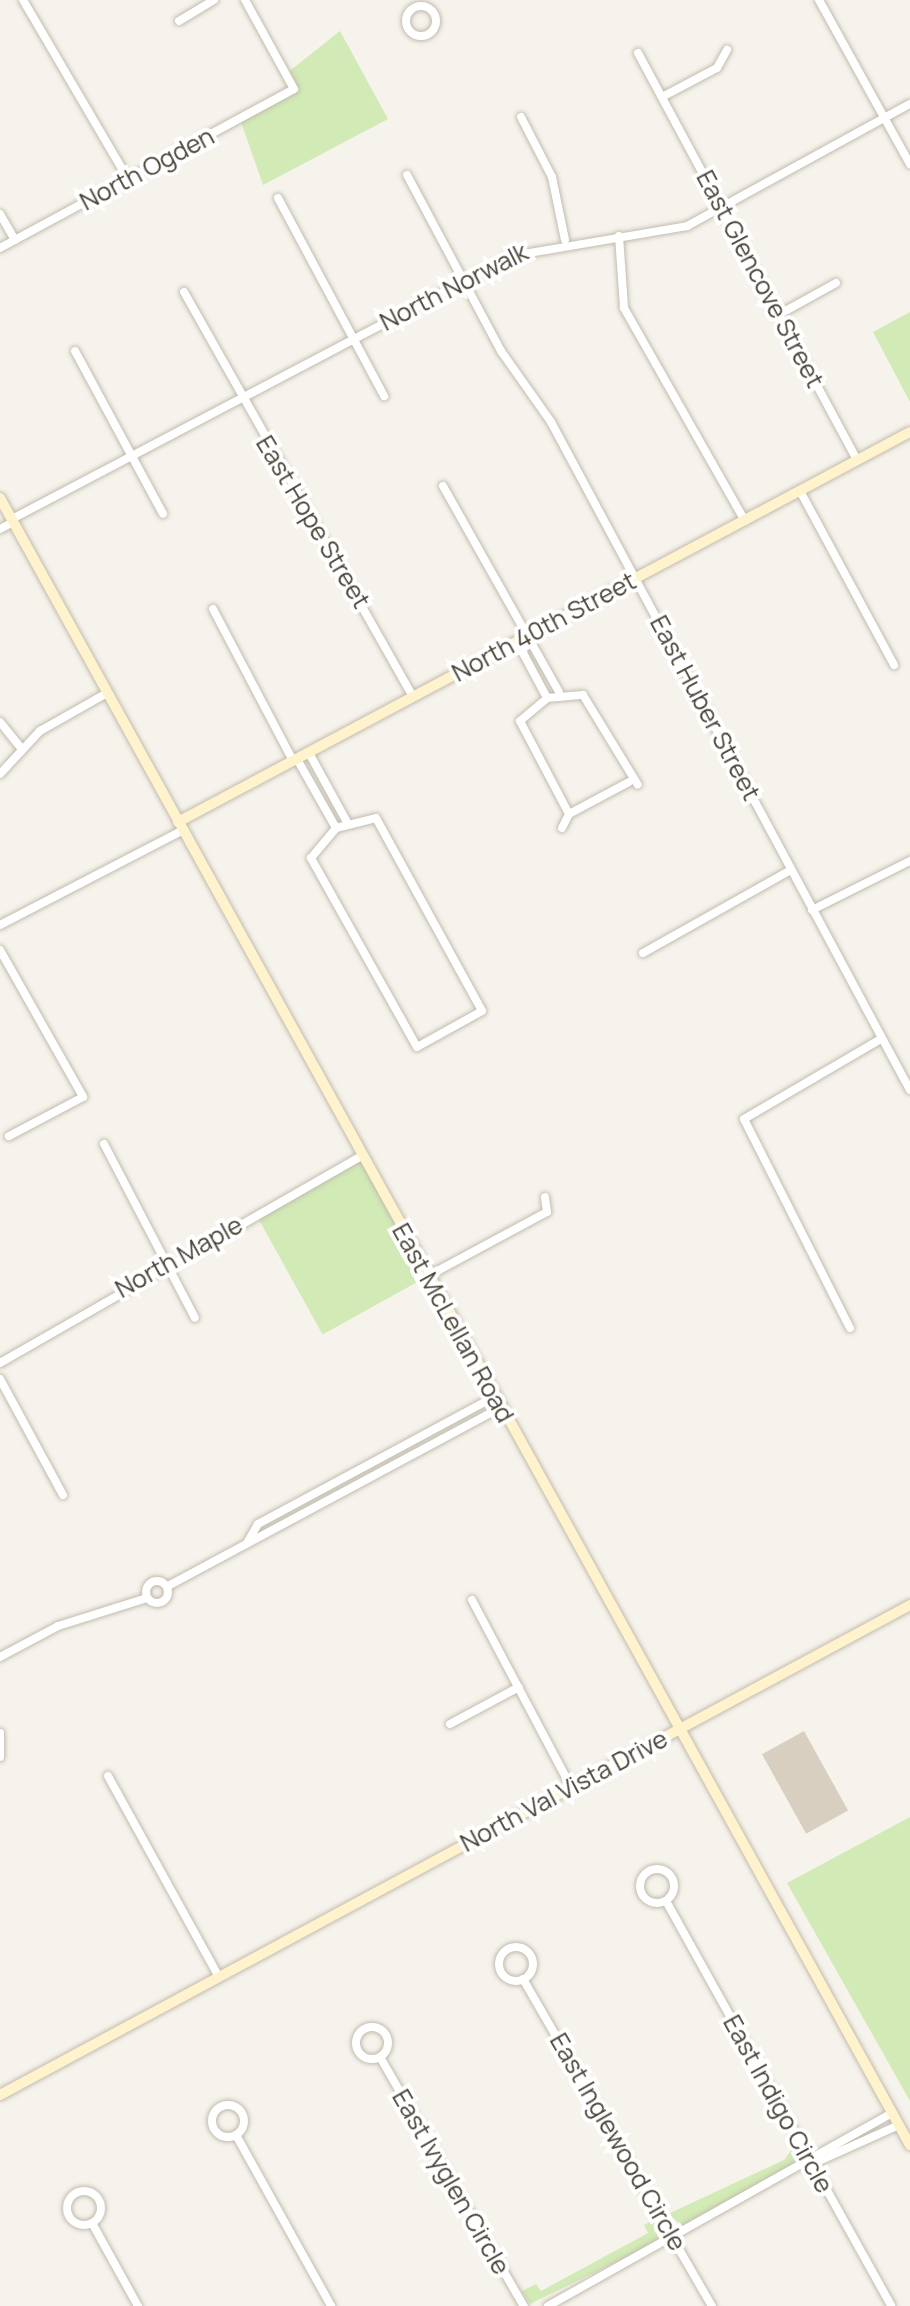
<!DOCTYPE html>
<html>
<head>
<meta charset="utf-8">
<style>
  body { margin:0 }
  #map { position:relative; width:910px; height:2306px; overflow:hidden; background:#f6f3ec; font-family:Manrope,sans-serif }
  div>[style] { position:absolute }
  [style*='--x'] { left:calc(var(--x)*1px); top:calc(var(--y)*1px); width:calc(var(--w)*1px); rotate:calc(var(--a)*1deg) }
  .green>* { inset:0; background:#d2eab5; transform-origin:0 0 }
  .building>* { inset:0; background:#d8cfc1; transform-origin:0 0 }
  .roads { filter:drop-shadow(0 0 2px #c2bbae) drop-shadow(0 0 2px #c2bbae) }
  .street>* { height:8px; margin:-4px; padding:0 4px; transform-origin:4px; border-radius:4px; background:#fff }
  .street>.ring { margin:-4px; padding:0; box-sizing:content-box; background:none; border:8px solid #fff; border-radius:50% }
  .secondary>* { height:10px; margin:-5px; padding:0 5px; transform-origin:5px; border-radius:5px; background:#fff3cd }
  span { translate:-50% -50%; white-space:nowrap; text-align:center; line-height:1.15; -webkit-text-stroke:8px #fff; paint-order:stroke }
  .street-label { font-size:25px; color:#4b4439 }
</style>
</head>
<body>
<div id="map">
  <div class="green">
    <i style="clip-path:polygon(340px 31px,388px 119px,263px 185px,240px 119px,294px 89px,287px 73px)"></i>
    <i style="clip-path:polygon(910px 312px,910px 402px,873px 332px)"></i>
    <i style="left:362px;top:1156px;width:137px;height:121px;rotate:61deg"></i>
    <i style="clip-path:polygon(910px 1817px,910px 2101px,787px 1883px)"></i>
    <i style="clip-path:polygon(795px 2145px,803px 2159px,684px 2227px,668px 2214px,784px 2160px)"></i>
    <i style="clip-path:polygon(657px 2218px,661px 2240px,530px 2304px,522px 2291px,536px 2284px,541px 2291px,648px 2233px,644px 2225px)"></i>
  </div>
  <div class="building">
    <i style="left:804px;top:1731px;width:91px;height:48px;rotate:61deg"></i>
  </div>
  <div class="roads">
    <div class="street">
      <i style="--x:23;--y:0;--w:208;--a:59.6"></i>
      <i style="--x:819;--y:0;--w:188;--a:61"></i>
      <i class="ring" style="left:406px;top:6px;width:22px;height:22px"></i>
      <i style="--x:179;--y:21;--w:41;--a:-31"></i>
      <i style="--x:638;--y:53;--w:462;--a:61.7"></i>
      <i style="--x:662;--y:97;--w:62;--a:-27.8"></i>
      <i style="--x:717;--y:68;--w:21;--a:-61"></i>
      <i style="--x:521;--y:117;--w:68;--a:62.7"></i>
      <i style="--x:552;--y:177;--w:64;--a:78.3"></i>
      <i style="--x:407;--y:175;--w:200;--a:61.9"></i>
      <i style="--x:501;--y:351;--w:87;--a:54.8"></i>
      <i style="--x:551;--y:422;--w:758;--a:61.75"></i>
      <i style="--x:278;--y:198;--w:225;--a:61.8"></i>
      <i style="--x:0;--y:214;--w:30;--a:60"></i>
      <i style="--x:619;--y:236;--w:72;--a:86"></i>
      <i style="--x:624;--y:308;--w:245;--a:60.4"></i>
      <i style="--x:0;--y:248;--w:334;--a:-28.4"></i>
      <i style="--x:294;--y:89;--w:102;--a:-118.8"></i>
      <i style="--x:184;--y:292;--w:465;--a:60.5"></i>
      <i style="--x:780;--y:314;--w:64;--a:-29"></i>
      <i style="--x:75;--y:351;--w:185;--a:61.6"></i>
      <i style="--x:443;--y:486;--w:236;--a:60.6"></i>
      <i style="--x:800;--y:491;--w:198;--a:61.6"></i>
      <i style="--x:12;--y:519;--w:565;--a:-27.74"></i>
      <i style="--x:512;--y:256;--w:178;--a:-9.7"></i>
      <i style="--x:687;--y:226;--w:254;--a:-28.7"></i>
      <i style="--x:0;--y:529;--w:15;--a:-28"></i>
      <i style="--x:213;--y:609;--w:172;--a:62.2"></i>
      <i style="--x:525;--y:637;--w:16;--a:97"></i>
      <i style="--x:523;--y:653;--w:51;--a:61.9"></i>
      <i style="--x:0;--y:722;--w:32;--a:51"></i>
      <i style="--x:309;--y:753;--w:81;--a:61.2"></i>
      <i style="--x:297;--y:759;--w:79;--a:60.5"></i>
      <i style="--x:0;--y:774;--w:59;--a:-47.1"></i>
      <i style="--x:40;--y:731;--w:77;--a:-29.6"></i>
      <i style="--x:569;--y:814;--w:68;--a:-28.1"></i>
      <i style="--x:376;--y:818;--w:220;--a:61.2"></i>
      <i style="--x:482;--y:1011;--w:74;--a:151"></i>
      <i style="--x:417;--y:1047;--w:217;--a:-119.3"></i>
      <i style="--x:311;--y:858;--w:39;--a:-50"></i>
      <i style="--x:336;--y:828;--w:41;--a:-14"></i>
      <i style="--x:562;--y:828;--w:16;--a:-63"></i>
      <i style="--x:569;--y:814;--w:105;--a:-117.8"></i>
      <i style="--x:520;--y:721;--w:35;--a:-40"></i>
      <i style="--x:547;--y:698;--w:36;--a:-5"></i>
      <i style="--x:583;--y:695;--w:105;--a:58.6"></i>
      <i style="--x:812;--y:910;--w:110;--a:-26.6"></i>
      <i style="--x:0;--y:925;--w:206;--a:-27.4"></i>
      <i style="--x:0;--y:950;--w:169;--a:60.5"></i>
      <i style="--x:83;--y:1097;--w:84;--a:152.2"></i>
      <i style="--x:643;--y:953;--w:170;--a:-29.3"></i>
      <i style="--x:104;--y:1144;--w:196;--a:62.4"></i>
      <i style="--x:428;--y:1276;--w:135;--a:-28.3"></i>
      <i style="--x:547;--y:1212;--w:15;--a:-98"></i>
      <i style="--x:850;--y:1328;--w:234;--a:-116.9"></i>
      <i style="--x:744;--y:1119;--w:159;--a:-30.3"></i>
      <i style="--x:0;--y:1363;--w:417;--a:-29.8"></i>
      <i style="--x:0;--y:1379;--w:132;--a:61.5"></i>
      <i style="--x:247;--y:1543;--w:22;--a:-60"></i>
      <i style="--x:258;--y:1524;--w:268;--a:-28.3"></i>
      <i class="ring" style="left:146px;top:1581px;width:14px;height:14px"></i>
      <i style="--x:168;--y:1586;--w:377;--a:-28.2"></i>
      <i style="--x:472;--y:1600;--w:212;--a:62.1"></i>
      <i style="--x:0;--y:1657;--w:66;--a:-28.1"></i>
      <i style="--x:58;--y:1626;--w:93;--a:-17.5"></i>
      <i style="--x:450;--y:1724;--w:78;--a:-28.2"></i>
      <i style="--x:0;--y:1733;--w:24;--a:90"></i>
      <i style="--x:108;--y:1776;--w:230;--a:61.1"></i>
      <i class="ring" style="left:640px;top:1869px;width:26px;height:26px"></i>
      <i style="--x:666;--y:1901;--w:463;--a:60.9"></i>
      <i class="ring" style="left:499px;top:1947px;width:26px;height:26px"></i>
      <i style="--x:523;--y:1979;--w:378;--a:60"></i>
      <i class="ring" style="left:356px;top:2027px;width:24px;height:24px"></i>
      <i style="--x:380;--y:2057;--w:288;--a:60"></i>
      <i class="ring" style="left:212px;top:2105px;width:24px;height:24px"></i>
      <i style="--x:236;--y:2135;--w:196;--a:60.9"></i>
      <i style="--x:812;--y:2164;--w:95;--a:-24.1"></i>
      <i class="ring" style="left:67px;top:2191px;width:26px;height:26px"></i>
      <i style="--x:92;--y:2223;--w:95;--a:61"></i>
      <i style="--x:548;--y:2306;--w:394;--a:-29.3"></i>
    </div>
    <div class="secondary">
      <i style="--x:0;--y:498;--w:1882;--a:61.08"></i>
      <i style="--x:178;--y:822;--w:829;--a:-28.05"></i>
      <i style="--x:0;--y:2095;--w:1034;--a:-28.3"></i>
    </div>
  </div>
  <div class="street-label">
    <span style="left:147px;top:169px;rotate:-28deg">North Ogden</span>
    <span style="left:760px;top:279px;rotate:62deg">East Glencove Street</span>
    <span style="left:454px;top:287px;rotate:-27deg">North Norwalk</span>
    <span style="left:313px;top:522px;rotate:59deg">East Hope Street</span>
    <span style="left:544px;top:627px;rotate:-28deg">North 40th Street</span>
    <span style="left:705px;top:708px;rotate:62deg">East Huber Street</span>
    <span style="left:179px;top:1257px;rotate:-29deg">North Maple</span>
    <span style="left:453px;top:1323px;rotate:61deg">East McLellan Road</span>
    <span style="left:564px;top:1791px;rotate:-28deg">North Val Vista Drive</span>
    <span style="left:778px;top:2104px;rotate:61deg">East Indigo Circle</span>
    <span style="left:618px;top:2142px;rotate:60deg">East Inglewood Circle</span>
    <span style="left:451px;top:2182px;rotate:60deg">East Ivyglen Circle</span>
  </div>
</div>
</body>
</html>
